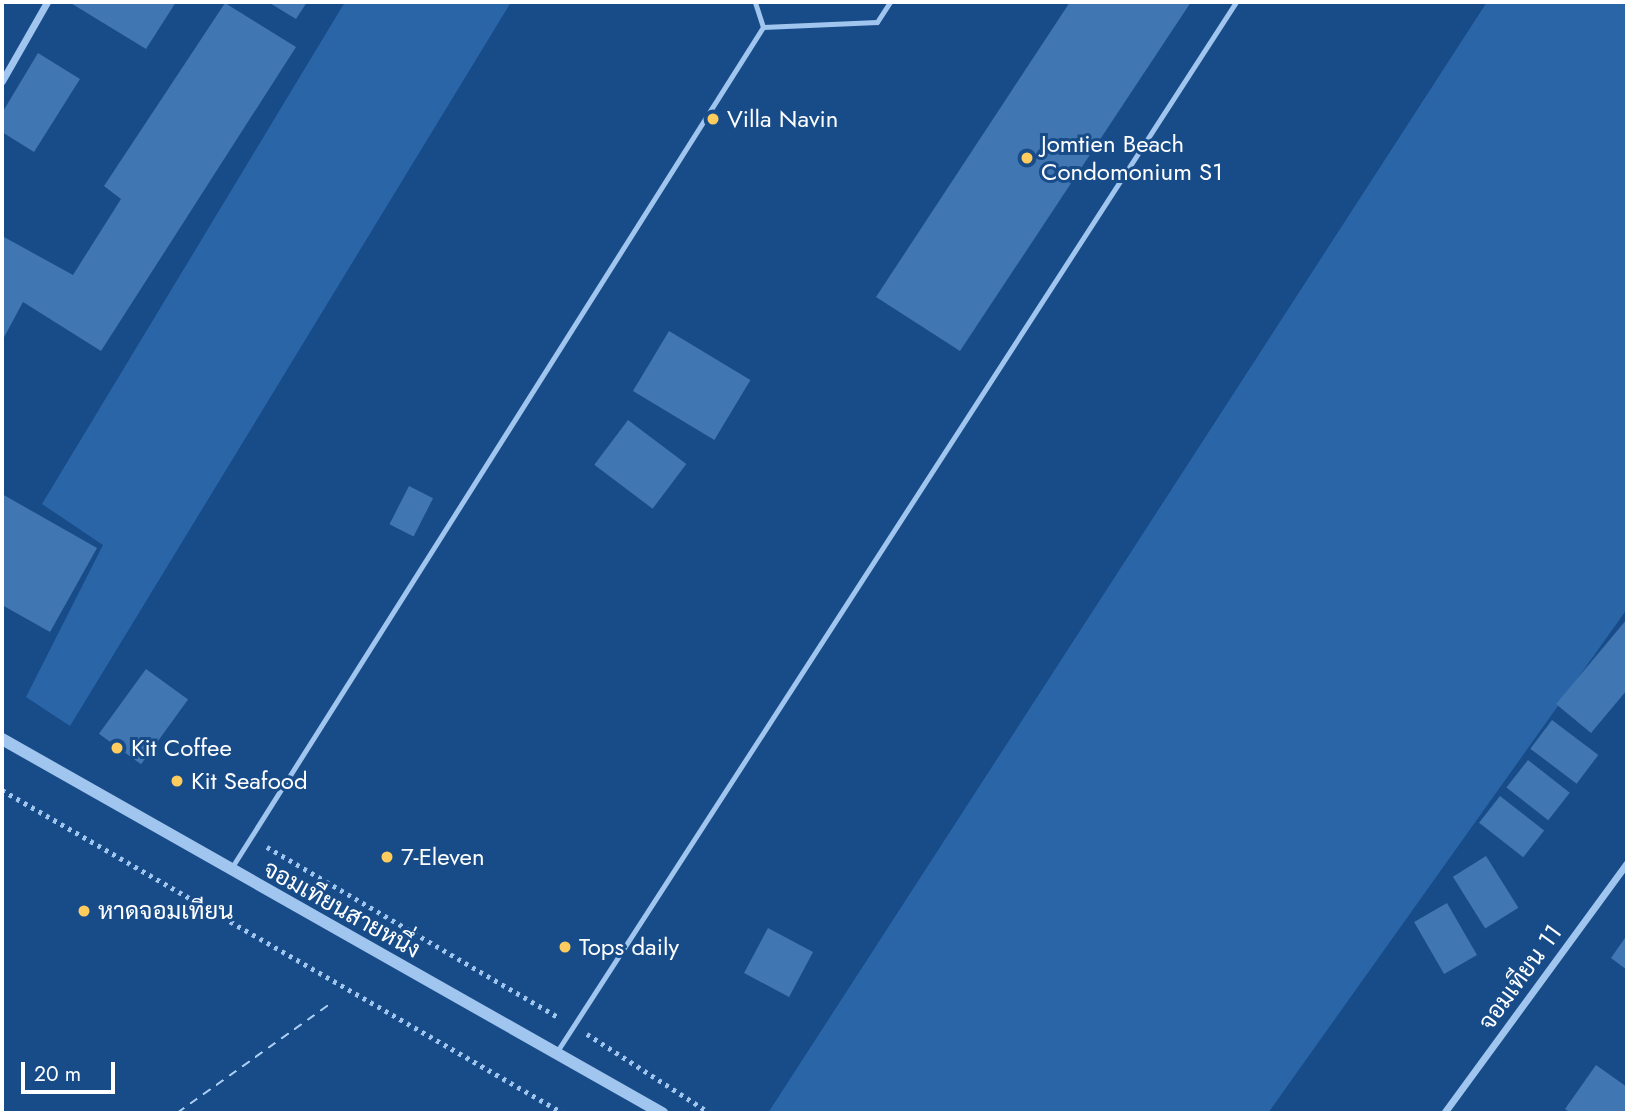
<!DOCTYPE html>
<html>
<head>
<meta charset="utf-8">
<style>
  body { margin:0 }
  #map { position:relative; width:1629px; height:1115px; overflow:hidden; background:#184c89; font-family:Jost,Sarabun,sans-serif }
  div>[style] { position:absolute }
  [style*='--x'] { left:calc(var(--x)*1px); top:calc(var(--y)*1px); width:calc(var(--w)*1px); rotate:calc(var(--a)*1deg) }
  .green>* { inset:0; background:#2a66a7 }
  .ferry>* { height:2px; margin-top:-1px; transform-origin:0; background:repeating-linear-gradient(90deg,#accff5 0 9px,transparent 0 16px) }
  .building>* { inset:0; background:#4076b2; transform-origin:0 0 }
  .path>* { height:4.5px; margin-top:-2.25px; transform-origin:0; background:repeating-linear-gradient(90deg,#a0c5ee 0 3.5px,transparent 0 8.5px) }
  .service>* { height:5px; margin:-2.5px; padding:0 2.5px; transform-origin:2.5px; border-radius:2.5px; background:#a0c5ee }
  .minor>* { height:7px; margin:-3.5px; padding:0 3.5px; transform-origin:3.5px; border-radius:3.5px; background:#a0c5ee }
  .tertiary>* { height:12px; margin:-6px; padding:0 6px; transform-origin:6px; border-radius:6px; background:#a0c5ee }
  .dots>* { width:19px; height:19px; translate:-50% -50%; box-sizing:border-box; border:4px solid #184c89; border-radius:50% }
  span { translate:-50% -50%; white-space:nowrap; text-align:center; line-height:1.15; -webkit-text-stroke:6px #184c89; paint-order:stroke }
  .poi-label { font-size:24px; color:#fff }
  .left { translate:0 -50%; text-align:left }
  .street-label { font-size:24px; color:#fff }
  .frame { position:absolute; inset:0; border:4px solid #fff; pointer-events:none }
  .scale { position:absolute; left:21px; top:1062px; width:94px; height:32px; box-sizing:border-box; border:4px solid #fff; border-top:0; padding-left:9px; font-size:21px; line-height:24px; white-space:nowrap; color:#fff; -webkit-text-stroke:5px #184c89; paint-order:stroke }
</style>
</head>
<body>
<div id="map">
  <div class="green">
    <i style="clip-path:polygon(345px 2px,511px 2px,70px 726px,26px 697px,103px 545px,42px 504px)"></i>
    <i style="clip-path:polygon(1487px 2px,1627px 2px,1627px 609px,1268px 1113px,768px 1113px)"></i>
  </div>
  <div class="ferry">
    <i style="--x:177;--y:1113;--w:189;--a:-35.5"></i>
  </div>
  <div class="building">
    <i style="clip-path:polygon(69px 2px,176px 2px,146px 49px)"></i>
    <i style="clip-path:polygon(268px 2px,307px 2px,296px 19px)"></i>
    <i style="clip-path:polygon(1070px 2px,1191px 2px,960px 351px,876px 297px)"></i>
    <i style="clip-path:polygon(225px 3px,296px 47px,101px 351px,23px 302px,2px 341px,4px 237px,73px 275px,121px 199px,104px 186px)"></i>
    <i style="clip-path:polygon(38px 53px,80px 79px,34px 152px,2px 132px,2px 113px)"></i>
    <i style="left:669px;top:331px;width:95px;height:70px;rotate:31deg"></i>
    <i style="left:628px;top:420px;width:73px;height:56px;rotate:37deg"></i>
    <i style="left:409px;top:486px;width:27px;height:43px;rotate:27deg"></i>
    <i style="clip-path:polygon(2px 494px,97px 548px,50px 632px,2px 605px)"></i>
    <i style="clip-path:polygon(1627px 619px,1627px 690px,1591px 733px,1556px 704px)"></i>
    <i style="left:146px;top:669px;width:52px;height:80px;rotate:36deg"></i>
    <i style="left:1552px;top:720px;width:58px;height:36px;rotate:37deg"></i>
    <i style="left:1528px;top:760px;width:53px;height:35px;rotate:38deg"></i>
    <i style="left:1500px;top:796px;width:56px;height:34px;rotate:38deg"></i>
    <i style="left:1486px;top:856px;width:61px;height:39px;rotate:58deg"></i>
    <i style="left:1447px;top:903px;width:60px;height:38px;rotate:60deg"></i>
    <i style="left:768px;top:928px;width:51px;height:51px;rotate:28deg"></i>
    <i style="clip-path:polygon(1627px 935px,1627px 970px,1611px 958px)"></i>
    <i style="clip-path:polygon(1596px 1065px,1627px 1087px,1627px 1113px,1571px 1113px,1565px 1109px)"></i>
  </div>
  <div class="path">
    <i style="--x:2;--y:790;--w:647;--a:29.93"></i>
    <i style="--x:267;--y:847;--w:337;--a:30.3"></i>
    <i style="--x:587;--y:1034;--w:146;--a:32.7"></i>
  </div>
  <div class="service">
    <i style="--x:763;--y:27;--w:114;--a:-2.5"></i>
    <i style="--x:877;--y:22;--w:24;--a:-57"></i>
    <i style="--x:232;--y:867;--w:994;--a:-57.7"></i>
    <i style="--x:763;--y:27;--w:26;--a:-108"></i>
    <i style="--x:556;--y:1053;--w:1252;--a:-57.1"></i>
  </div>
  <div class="minor">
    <i style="--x:2;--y:81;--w:91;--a:-60.3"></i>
    <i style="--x:1444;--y:1113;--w:310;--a:-53.8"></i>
  </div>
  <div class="tertiary">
    <i style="--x:2;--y:739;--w:759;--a:29.54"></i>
  </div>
  <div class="dots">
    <i style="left:713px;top:119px;background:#ffcc5d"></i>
    <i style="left:1027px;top:158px;background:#ffcc5d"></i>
    <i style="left:117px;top:748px;background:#ffcc5d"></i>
    <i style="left:177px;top:781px;background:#ffcc5d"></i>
    <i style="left:387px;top:857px;background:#ffcc5d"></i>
    <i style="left:84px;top:911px;background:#ffcc5d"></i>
    <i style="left:565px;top:947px;background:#ffcc5d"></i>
  </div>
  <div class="poi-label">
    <span class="left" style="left:727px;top:119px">Villa Navin</span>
    <span class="left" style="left:1041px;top:158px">Jomtien Beach<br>Condomonium S1</span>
    <span class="left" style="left:131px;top:748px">Kit Coffee</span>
    <span class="left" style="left:191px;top:781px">Kit Seafood</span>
    <span class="left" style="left:401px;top:857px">7-Eleven</span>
    <span class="left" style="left:98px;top:911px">หาดจอมเทียน</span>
    <span class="left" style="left:579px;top:947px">Tops daily</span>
  </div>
  <div class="street-label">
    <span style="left:342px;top:909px;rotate:29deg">จอมเทียนสายหนึ่ง</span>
    <span style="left:1520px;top:977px;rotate:-54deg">จอมเทียน 11</span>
  </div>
  <div class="frame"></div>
  <div class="scale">20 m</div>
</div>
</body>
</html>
